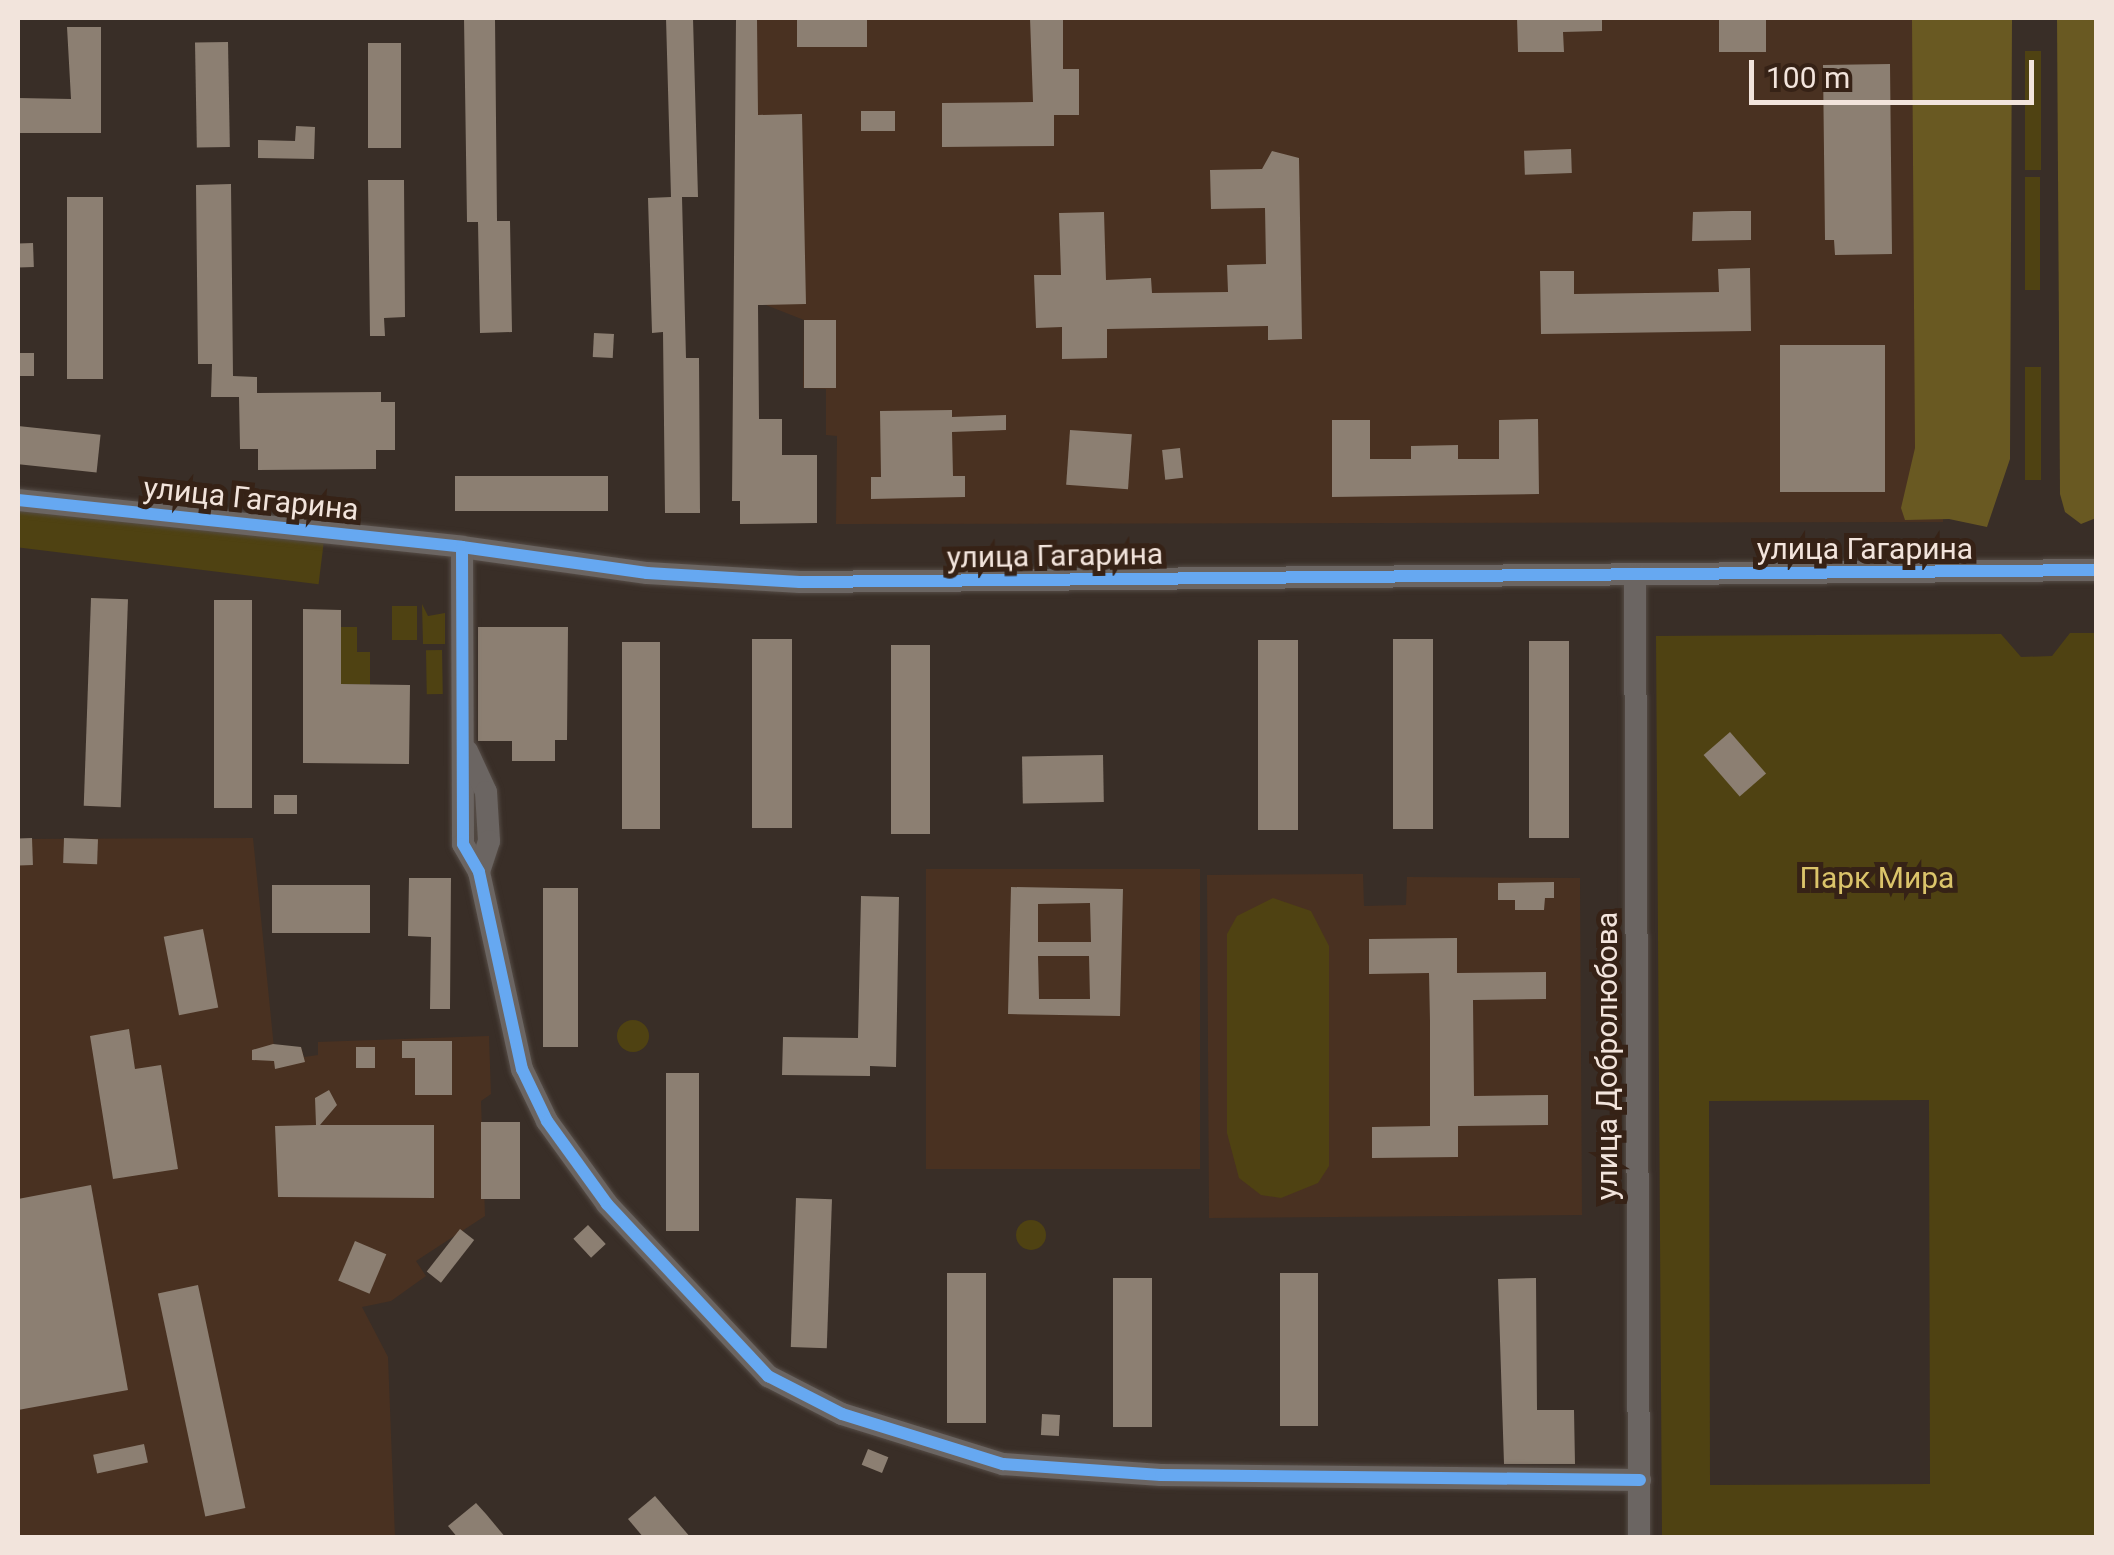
<!DOCTYPE html>
<html>
<head>
<meta charset="utf-8">
<style>
  body { margin:0 }
  #map { position:relative; width:2114px; height:1555px; overflow:hidden; background:#392e27; font-family:Roboto,sans-serif }
  div>[style] { position:absolute }
  [style*='--x'] { left:calc(var(--x)*1px); top:calc(var(--y)*1px); width:calc(var(--w)*1px); rotate:calc(var(--a)*1deg) }
  .built>* { inset:0; background:#493121; transform-origin:0 0 }
  .green>* { inset:0; background:#4f4212; transform-origin:0 0 }
  .round { border-radius:50% }
  .forest>* { inset:0; background:#695922 }
  .building>* { inset:0; background:#8c7f72; transform-origin:0 0 }
  .roads { filter:drop-shadow(0 0 2px #554c46) drop-shadow(0 0 2px #554c46) }
  .minor>* { height:22px; margin:-11px; padding:0 11px; transform-origin:11px; border-radius:11px; background:#6b6562 }
  .cycleway>* { height:12px; margin:-6px; padding:0 6px; transform-origin:6px; border-radius:6px; background:#66a8f1 }
  span { translate:-50% -50%; white-space:nowrap; text-align:center; line-height:1.15; -webkit-text-stroke:10px #362216; paint-order:stroke }
  .street-label { font-size:30px; color:#f2e4dc }
  .park-label { font-size:30px; color:#dbc46a }
  .frame { position:absolute; inset:0; border:20px solid #f2e4dc; pointer-events:none }
  .scale { position:absolute; left:1749px; top:60px; width:285px; height:45px; box-sizing:border-box; border:5px solid #f2e4dc; border-top:0; padding-left:12px; font-size:30px; line-height:35px; white-space:nowrap; color:#f2e4dc; -webkit-text-stroke:8px #362216; paint-order:stroke }
</style>
</head>
<body>
<div id="map">
  <div class="built">
    <i style="clip-path:polygon(757px 18px,1940px 18px,1943px 522px,836px 524px,837px 436px,826px 435px,826px 389px,803px 388px,804px 320px,758px 302px)"></i>
    <i style="clip-path:polygon(253px 838px,274px 1048px,301px 1047px,304px 1057px,318px 1055px,318px 1042px,489px 1036px,491px 1094px,481px 1101px,485px 1216px,416px 1261px,426px 1276px,391px 1301px,362px 1307px,388px 1357px,395px 1537px,18px 1537px,18px 839px)"></i>
    <i style="left:926px;top:869px;width:274px;height:300px"></i>
    <i style="clip-path:polygon(1363px 874px,1364px 906px,1406px 905px,1407px 877px,1580px 878px,1582px 1215px,1209px 1218px,1207px 875px)"></i>
  </div>
  <div class="green">
    <i style="left:2025px;top:51px;width:16px;height:119px"></i>
    <i style="left:2025px;top:177px;width:15px;height:113px"></i>
    <i style="left:2025px;top:367px;width:16px;height:113px"></i>
    <i style="left:18px;top:505px;width:308px;height:42px;rotate:7deg"></i>
    <i style="clip-path:polygon(422px 604px,428px 616px,445px 613px,445px 644px,423px 644px)"></i>
    <i style="left:392px;top:606px;width:25px;height:34px"></i>
    <i style="clip-path:polygon(341px 627px,357px 627px,357px 652px,370px 652px,370px 685px,341px 684px)"></i>
    <i style="clip-path:polygon(evenodd,2070px 633px,2096px 633px,2096px 1537px,1662px 1537px,1656px 636px,2001px 634px,2021px 657px,2052px 656px,2070px 633px,1929px 1100px,1930px 1484px,1710px 1485px,1709px 1101px,1929px 1100px)"></i>
    <i style="left:442px;top:650px;width:44px;height:16px;rotate:89deg"></i>
    <i style="clip-path:polygon(1273px 898px,1311px 911px,1329px 946px,1329px 1166px,1318px 1183px,1281px 1198px,1261px 1195px,1239px 1178px,1227px 1133px,1227px 934px,1237px 916px)"></i>
    <i class="round" style="left:617px;top:1020px;width:32px;height:32px"></i>
    <i class="round" style="left:1016px;top:1220px;width:30px;height:30px"></i>
  </div>
  <div class="forest">
    <i style="clip-path:polygon(1912px 18px,2012px 18px,2010px 459px,1987px 527px,1949px 519px,1905px 520px,1901px 508px,1915px 448px)"></i>
    <i style="clip-path:polygon(2057px 18px,2095px 18px,2096px 518px,2081px 524px,2065px 512px,2060px 494px)"></i>
  </div>
  <div class="building">
    <i style="clip-path:polygon(464px 18px,495px 18px,497px 221px,510px 221px,512px 332px,480px 333px,478px 222px,467px 222px)"></i>
    <i style="clip-path:polygon(666px 18px,693px 18px,698px 197px,682px 197px,686px 358px,699px 358px,700px 513px,665px 513px,663px 332px,652px 333px,648px 198px,671px 197px)"></i>
    <i style="clip-path:polygon(736px 18px,757px 18px,758px 115px,802px 114px,806px 304px,758px 305px,759px 419px,782px 419px,782px 455px,817px 455px,817px 523px,740px 524px,740px 501px,732px 501px)"></i>
    <i style="left:797px;top:18px;width:70px;height:29px"></i>
    <i style="clip-path:polygon(1030px 18px,1063px 18px,1063px 69px,1079px 69px,1079px 115px,1054px 115px,1054px 146px,942px 147px,942px 103px,1033px 102px)"></i>
    <i style="clip-path:polygon(1517px 18px,1602px 18px,1602px 31px,1563px 32px,1564px 52px,1518px 52px)"></i>
    <i style="left:1719px;top:18px;width:47px;height:34px"></i>
    <i style="clip-path:polygon(67px 27px,101px 27px,101px 133px,18px 133px,18px 98px,71px 99px)"></i>
    <i style="left:228px;top:42px;width:105px;height:33px;rotate:89deg"></i>
    <i style="left:368px;top:43px;width:33px;height:105px"></i>
    <i style="clip-path:polygon(1890px 64px,1892px 254px,1835px 255px,1834px 240px,1825px 240px,1823px 65px)"></i>
    <i style="left:861px;top:111px;width:34px;height:20px"></i>
    <i style="clip-path:polygon(296px 126px,315px 127px,314px 159px,258px 158px,258px 140px,295px 141px)"></i>
    <i style="left:1571px;top:149px;width:24px;height:47px;rotate:88deg"></i>
    <i style="clip-path:polygon(1272px 151px,1299px 158px,1302px 339px,1268px 340px,1268px 326px,1107px 329px,1107px 358px,1062px 359px,1062px 327px,1036px 328px,1034px 275px,1061px 275px,1059px 213px,1104px 212px,1106px 280px,1151px 278px,1152px 293px,1228px 292px,1227px 265px,1266px 264px,1265px 208px,1211px 209px,1210px 170px,1262px 169px)"></i>
    <i style="clip-path:polygon(368px 180px,404px 180px,405px 317px,384px 318px,385px 336px,370px 336px)"></i>
    <i style="clip-path:polygon(231px 184px,233px 376px,257px 377px,257px 393px,381px 392px,381px 402px,395px 402px,395px 450px,376px 450px,376px 469px,258px 470px,258px 449px,240px 449px,239px 397px,211px 397px,212px 364px,198px 364px,196px 185px)"></i>
    <i style="left:67px;top:197px;width:36px;height:182px"></i>
    <i style="clip-path:polygon(1732px 211px,1751px 211px,1751px 240px,1692px 241px,1693px 212px)"></i>
    <i style="left:33px;top:243px;width:24px;height:15px;rotate:88deg"></i>
    <i style="clip-path:polygon(1750px 268px,1751px 331px,1541px 334px,1540px 271px,1574px 271px,1574px 294px,1719px 292px,1718px 269px)"></i>
    <i style="left:804px;top:320px;width:32px;height:68px"></i>
    <i style="left:594px;top:333px;width:20px;height:24px;rotate:3deg"></i>
    <i style="left:1885px;top:345px;width:147px;height:105px;rotate:90deg"></i>
    <i style="left:18px;top:353px;width:16px;height:23px"></i>
    <i style="clip-path:polygon(952px 410px,952px 417px,1006px 415px,1006px 430px,952px 432px,953px 476px,965px 476px,965px 497px,871px 499px,871px 477px,881px 477px,880px 411px)"></i>
    <i style="clip-path:polygon(1538px 419px,1539px 494px,1332px 497px,1332px 420px,1370px 420px,1370px 459px,1411px 459px,1411px 446px,1458px 445px,1458px 459px,1499px 459px,1499px 420px)"></i>
    <i style="left:18px;top:426px;width:83px;height:38px;rotate:6deg"></i>
    <i style="left:1070px;top:430px;width:62px;height:55px;rotate:4deg"></i>
    <i style="left:1180px;top:448px;width:30px;height:18px;rotate:84deg"></i>
    <i style="left:455px;top:476px;width:153px;height:35px"></i>
    <i style="left:91px;top:598px;width:37px;height:208px;rotate:2deg"></i>
    <i style="left:214px;top:600px;width:38px;height:208px"></i>
    <i style="clip-path:polygon(303px 609px,341px 610px,341px 684px,410px 685px,409px 764px,303px 763px)"></i>
    <i style="clip-path:polygon(478px 627px,568px 627px,567px 740px,555px 740px,555px 761px,512px 761px,512px 741px,478px 741px)"></i>
    <i style="left:752px;top:639px;width:40px;height:189px"></i>
    <i style="left:1393px;top:639px;width:40px;height:190px"></i>
    <i style="left:1298px;top:640px;width:190px;height:40px;rotate:90deg"></i>
    <i style="left:1529px;top:641px;width:40px;height:197px"></i>
    <i style="left:622px;top:642px;width:38px;height:187px"></i>
    <i style="left:891px;top:645px;width:39px;height:189px"></i>
    <i style="left:1730px;top:732px;width:55px;height:35px;rotate:49deg"></i>
    <i style="left:1103px;top:755px;width:47px;height:81px;rotate:89deg"></i>
    <i style="left:274px;top:795px;width:23px;height:19px"></i>
    <i style="left:32px;top:838px;width:27px;height:14px;rotate:88deg"></i>
    <i style="left:64px;top:838px;width:34px;height:25px;rotate:2deg"></i>
    <i style="clip-path:polygon(409px 878px,451px 878px,450px 1009px,430px 1009px,431px 937px,408px 936px)"></i>
    <i style="clip-path:polygon(1554px 882px,1554px 898px,1545px 898px,1544px 910px,1515px 910px,1515px 900px,1498px 900px,1498px 883px)"></i>
    <i style="left:272px;top:885px;width:98px;height:48px"></i>
    <i style="clip-path:polygon(evenodd,1011px 887px,1123px 889px,1120px 1016px,1008px 1014px,1011px 887px,1090px 903px,1091px 942px,1038px 942px,1038px 904px,1090px 903px,1011px 887px,1038px 956px,1089px 956px,1090px 999px,1039px 999px,1038px 956px)"></i>
    <i style="left:543px;top:888px;width:35px;height:159px"></i>
    <i style="clip-path:polygon(861px 896px,899px 897px,896px 1067px,870px 1066px,870px 1076px,782px 1075px,783px 1037px,858px 1038px)"></i>
    <i style="left:203px;top:929px;width:80px;height:40px;rotate:79deg"></i>
    <i style="clip-path:polygon(1457px 938px,1457px 973px,1546px 972px,1546px 999px,1473px 1000px,1474px 1096px,1548px 1095px,1548px 1125px,1458px 1126px,1458px 1157px,1372px 1158px,1372px 1127px,1430px 1126px,1430px 1021px,1429px 973px,1369px 974px,1369px 939px)"></i>
    <i style="clip-path:polygon(129px 1029px,135px 1069px,161px 1065px,178px 1169px,113px 1179px,90px 1036px)"></i>
    <i style="clip-path:polygon(402px 1041px,452px 1041px,452px 1095px,415px 1095px,415px 1058px,402px 1058px)"></i>
    <i style="clip-path:polygon(273px 1044px,301px 1047px,305px 1062px,275px 1069px,274px 1061px,252px 1060px,252px 1050px)"></i>
    <i style="left:356px;top:1047px;width:19px;height:21px"></i>
    <i style="left:666px;top:1073px;width:33px;height:158px"></i>
    <i style="clip-path:polygon(329px 1090px,337px 1105px,320px 1125px,434px 1125px,434px 1198px,278px 1197px,275px 1126px,316px 1125px,315px 1098px)"></i>
    <i style="left:481px;top:1122px;width:39px;height:77px"></i>
    <i style="clip-path:polygon(91px 1185px,128px 1390px,18px 1410px,18px 1199px)"></i>
    <i style="left:796px;top:1198px;width:36px;height:149px;rotate:2deg"></i>
    <i style="left:588px;top:1225px;width:26px;height:20px;rotate:47deg"></i>
    <i style="left:460px;top:1229px;width:18px;height:54px;rotate:38deg"></i>
    <i style="left:355px;top:1241px;width:34px;height:43px;rotate:23deg"></i>
    <i style="left:947px;top:1273px;width:39px;height:150px"></i>
    <i style="left:1280px;top:1273px;width:38px;height:153px"></i>
    <i style="left:1152px;top:1278px;width:149px;height:39px;rotate:90deg"></i>
    <i style="clip-path:polygon(1536px 1278px,1537px 1410px,1574px 1410px,1575px 1464px,1504px 1464px,1498px 1279px)"></i>
    <i style="left:198px;top:1285px;width:228px;height:41px;rotate:78deg"></i>
    <i style="left:1042px;top:1414px;width:18px;height:21px;rotate:3deg"></i>
    <i style="left:144px;top:1444px;width:19px;height:52px;rotate:78deg"></i>
    <i style="left:868px;top:1449px;width:22px;height:17px;rotate:22deg"></i>
    <i style="clip-path:polygon(655px 1496px,691px 1538px,644px 1538px,628px 1519px)"></i>
    <i style="clip-path:polygon(476px 1503px,486px 1514px,506px 1538px,458px 1538px,448px 1526px)"></i>
  </div>
  <div class="roads">
    <div class="minor">
      <i style="--x:18;--y:500;--w:446;--a:6"></i>
      <i style="--x:462;--y:547;--w:187;--a:8"></i>
      <i style="--x:647;--y:573;--w:153;--a:3.4"></i>
      <i style="--x:800;--y:582;--w:1296;--a:-0.53"></i>
      <i style="--x:462;--y:547;--w:297;--a:89.8"></i>
      <i style="--x:463;--y:844;--w:32;--a:60"></i>
      <i style="--x:479;--y:872;--w:202;--a:77.7"></i>
      <i style="--x:522;--y:1069;--w:58;--a:64.3"></i>
      <i style="--x:547;--y:1121;--w:102;--a:54.1"></i>
      <i style="--x:607;--y:1204;--w:236;--a:46.9"></i>
      <i style="--x:768;--y:1376;--w:83;--a:27.2"></i>
      <i style="--x:842;--y:1414;--w:169;--a:17.3"></i>
      <i style="--x:1003;--y:1464;--w:158;--a:4"></i>
      <i style="--x:1161;--y:1475;--w:479;--a:0.6"></i>
      <i style="--x:1635;--y:575;--w:963;--a:89.76"></i>
      <i style="--x:467;--y:751;--w:45;--a:65.1"></i>
      <i style="--x:486;--y:792;--w:49;--a:86.5"></i>
      <i style="--x:489;--y:841;--w:33;--a:108"></i>
    </div>
  </div>
  <div class="cycleway">
    <i style="--x:18;--y:500;--w:446;--a:6"></i>
    <i style="--x:462;--y:547;--w:187;--a:8"></i>
    <i style="--x:647;--y:573;--w:153;--a:3.4"></i>
    <i style="--x:800;--y:582;--w:1296;--a:-0.53"></i>
    <i style="--x:462;--y:547;--w:297;--a:89.8"></i>
    <i style="--x:463;--y:844;--w:32;--a:60"></i>
    <i style="--x:479;--y:872;--w:202;--a:77.7"></i>
    <i style="--x:522;--y:1069;--w:58;--a:64.3"></i>
    <i style="--x:547;--y:1121;--w:102;--a:54.1"></i>
    <i style="--x:607;--y:1204;--w:236;--a:46.9"></i>
    <i style="--x:768;--y:1376;--w:83;--a:27.2"></i>
    <i style="--x:842;--y:1414;--w:169;--a:17.3"></i>
    <i style="--x:1003;--y:1464;--w:158;--a:4"></i>
    <i style="--x:1161;--y:1475;--w:479;--a:0.6"></i>
  </div>
  <div class="street-label">
    <span style="left:251px;top:499px;rotate:6deg">улица Гагарина</span>
    <span style="left:1865px;top:549px">улица Гагарина</span>
    <span style="left:1055px;top:556px;rotate:-1deg">улица Гагарина</span>
    <span style="left:1607px;top:1056px;rotate:-90deg">улица Добролюбова</span>
  </div>
  <div class="park-label">
    <span style="left:1877px;top:878px">Парк Мира</span>
  </div>
  <div class="frame"></div>
  <div class="scale">100 m</div>
</div>
</body>
</html>
